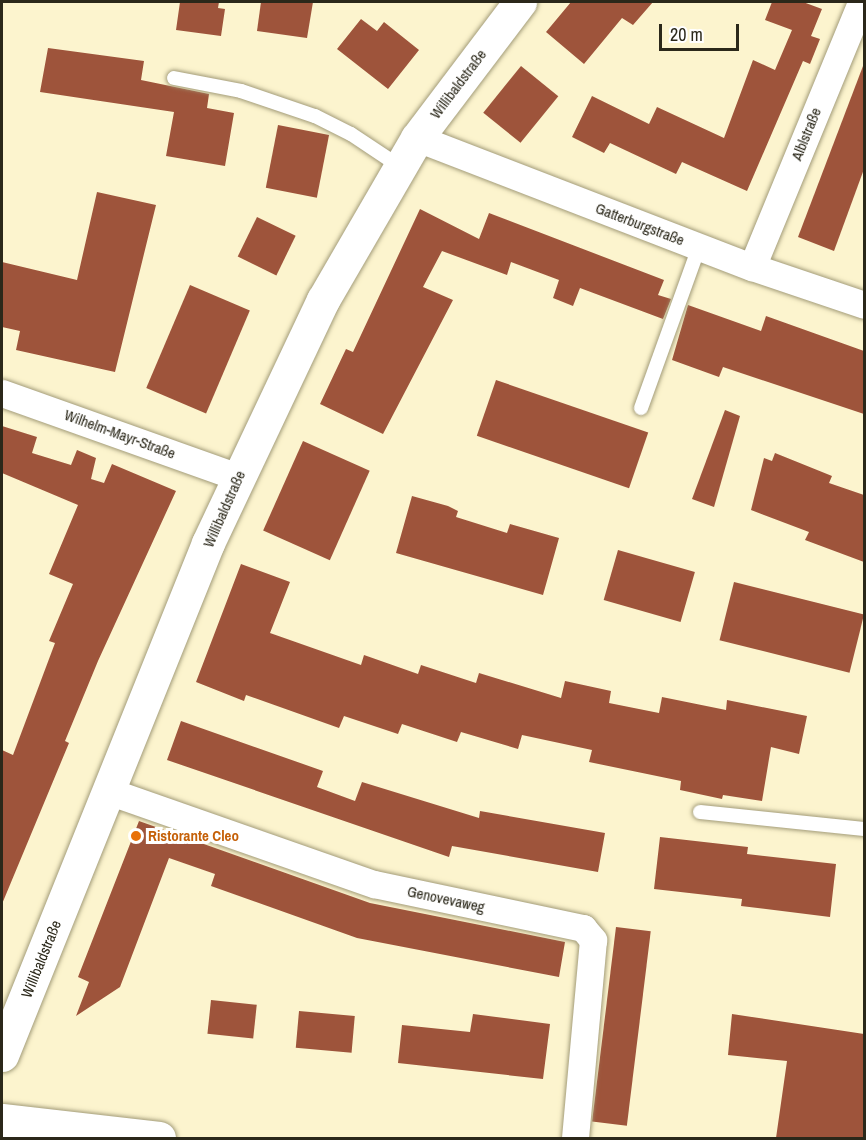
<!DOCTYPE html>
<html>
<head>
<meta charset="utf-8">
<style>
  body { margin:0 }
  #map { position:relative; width:866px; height:1140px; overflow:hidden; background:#fcf4ce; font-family:"Archivo Narrow",sans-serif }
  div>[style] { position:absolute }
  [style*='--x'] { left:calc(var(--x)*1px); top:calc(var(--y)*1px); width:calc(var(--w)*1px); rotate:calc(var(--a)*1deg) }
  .building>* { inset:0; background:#9e543b; transform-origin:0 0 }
  .roads { filter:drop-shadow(0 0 2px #a39c79) drop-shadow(0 0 2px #a39c79) }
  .lane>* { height:14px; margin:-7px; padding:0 7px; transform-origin:7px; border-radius:7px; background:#fff }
  .street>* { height:27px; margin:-13.5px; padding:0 13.5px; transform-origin:13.5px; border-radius:13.5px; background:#fff }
  .secondary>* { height:33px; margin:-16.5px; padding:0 16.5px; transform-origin:16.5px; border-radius:16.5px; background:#fff }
  .dots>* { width:16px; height:16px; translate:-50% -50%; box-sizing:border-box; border:3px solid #fff; border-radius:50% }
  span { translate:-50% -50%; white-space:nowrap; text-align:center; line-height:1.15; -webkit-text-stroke:6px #fff; paint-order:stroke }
  .street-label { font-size:15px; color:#2b281a }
  .food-label { font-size:15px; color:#c56008; font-weight:700 }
  .left { translate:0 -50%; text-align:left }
  .frame { position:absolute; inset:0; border:3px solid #2b281a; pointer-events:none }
  .scale { position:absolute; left:659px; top:24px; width:80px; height:27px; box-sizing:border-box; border:3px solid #2b281a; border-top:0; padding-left:8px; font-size:18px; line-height:21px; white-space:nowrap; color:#2b281a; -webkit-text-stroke:4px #fff; paint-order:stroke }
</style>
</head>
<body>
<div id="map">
  <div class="building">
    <i style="clip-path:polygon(180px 2px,219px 2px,218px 8px,225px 9px,221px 36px,176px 30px)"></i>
    <i style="clip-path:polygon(261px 2px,313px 2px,307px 38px,257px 31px)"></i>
    <i style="clip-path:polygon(571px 2px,653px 2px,633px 25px,622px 18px,584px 64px,546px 32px)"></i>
    <i style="clip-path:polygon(772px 2px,803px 2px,822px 9px,811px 36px,820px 39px,810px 64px,803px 61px,747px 191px,682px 162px,676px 174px,610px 143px,604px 153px,572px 137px,592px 96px,649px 124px,657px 107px,724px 138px,753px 60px,775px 70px,792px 30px,765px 20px)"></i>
    <i style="clip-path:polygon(361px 19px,377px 31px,384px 22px,419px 50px,388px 89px,337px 49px)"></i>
    <i style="clip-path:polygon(48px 48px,144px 61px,141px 80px,209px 94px,207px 108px,234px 113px,225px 166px,166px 156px,174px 112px,40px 92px)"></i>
    <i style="left:521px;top:66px;width:48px;height:60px;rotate:39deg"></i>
    <i style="clip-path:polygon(863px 66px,864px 169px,834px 251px,798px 237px)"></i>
    <i style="left:278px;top:125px;width:52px;height:64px;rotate:11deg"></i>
    <i style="clip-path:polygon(97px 192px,156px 205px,115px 372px,16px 350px,20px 331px,2px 327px,2px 262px,77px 280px)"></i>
    <i style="clip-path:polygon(420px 209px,479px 239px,489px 213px,664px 280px,658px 295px,671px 299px,663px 319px,580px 288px,573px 306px,553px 298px,559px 280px,511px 262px,507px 275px,442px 251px,423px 287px,453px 300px,383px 434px,320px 404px,346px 349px,353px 352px)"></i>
    <i style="left:257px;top:217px;width:43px;height:44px;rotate:26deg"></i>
    <i style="left:190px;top:285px;width:65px;height:112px;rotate:23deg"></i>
    <i style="clip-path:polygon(688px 305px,761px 331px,766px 316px,864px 351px,864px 414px,723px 367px,719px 377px,672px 360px)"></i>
    <i style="left:496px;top:380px;width:161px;height:59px;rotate:19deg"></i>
    <i style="clip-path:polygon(725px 410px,740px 416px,714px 507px,692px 499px)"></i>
    <i style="clip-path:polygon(2px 426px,37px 437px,32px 453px,71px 465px,77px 450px,96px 458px,91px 479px,104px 483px,112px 464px,176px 491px,98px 661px,65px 741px,69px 743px,2px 904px,2px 750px,13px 755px,55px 643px,49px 641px,73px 584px,49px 574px,78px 505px,2px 473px)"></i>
    <i style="left:303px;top:441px;width:73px;height:98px;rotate:24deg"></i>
    <i style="clip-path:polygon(775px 453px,832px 476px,829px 483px,864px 495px,864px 562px,805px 540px,809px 532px,751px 510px,764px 458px,772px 461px)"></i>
    <i style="clip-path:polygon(412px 496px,448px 506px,458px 511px,456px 517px,507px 533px,510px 524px,559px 538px,543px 595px,396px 553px)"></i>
    <i style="left:618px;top:550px;width:80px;height:52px;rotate:16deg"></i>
    <i style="clip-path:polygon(241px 564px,290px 582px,270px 633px,361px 665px,364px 655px,418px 674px,421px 665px,476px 683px,479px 673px,561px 698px,565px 681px,611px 691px,609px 703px,659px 713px,662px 697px,726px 710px,727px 700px,807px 716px,799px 754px,771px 747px,762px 801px,723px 795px,722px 799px,680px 790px,681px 781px,589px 762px,592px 750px,522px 735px,518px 749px,461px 732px,457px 742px,402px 724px,398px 734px,344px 716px,339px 728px,246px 695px,244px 701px,196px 682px)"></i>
    <i style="left:734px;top:582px;width:134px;height:60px;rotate:14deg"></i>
    <i style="clip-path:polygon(181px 721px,323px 771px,317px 787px,355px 801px,362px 782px,479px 818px,480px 811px,605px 833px,598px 872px,452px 846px,449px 857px,167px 760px)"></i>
    <i style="clip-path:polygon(139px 821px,370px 903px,565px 942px,559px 977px,357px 938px,211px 886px,215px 874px,169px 858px,120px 987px,76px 1016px,89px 982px,78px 977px)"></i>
    <i style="clip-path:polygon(660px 837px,748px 847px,747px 854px,836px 864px,830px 917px,741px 906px,742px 899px,654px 889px)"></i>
    <i style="left:616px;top:927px;width:35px;height:196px;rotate:7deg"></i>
    <i style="left:211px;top:1000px;width:46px;height:34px;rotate:6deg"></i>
    <i style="left:299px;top:1011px;width:56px;height:37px;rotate:5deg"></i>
    <i style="clip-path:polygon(473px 1014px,550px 1024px,543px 1079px,398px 1063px,402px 1025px,470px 1032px)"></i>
    <i style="clip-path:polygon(732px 1014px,864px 1034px,864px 1138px,776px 1138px,787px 1061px,728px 1055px)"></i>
  </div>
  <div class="roads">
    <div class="lane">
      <i style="--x:174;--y:78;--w:68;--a:11"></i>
      <i style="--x:241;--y:91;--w:78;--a:18.7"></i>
      <i style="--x:315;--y:116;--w:40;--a:26.6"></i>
      <i style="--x:351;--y:134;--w:58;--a:33.7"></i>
      <i style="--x:641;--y:408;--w:171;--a:-70.2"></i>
      <i style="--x:700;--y:812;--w:165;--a:5.9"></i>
    </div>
    <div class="street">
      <i style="--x:417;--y:138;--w:359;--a:21.1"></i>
      <i style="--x:752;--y:267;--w:118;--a:18.7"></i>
      <i style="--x:752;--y:267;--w:287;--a:-67.6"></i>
      <i style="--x:2;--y:393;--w:251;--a:19.6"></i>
      <i style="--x:108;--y:791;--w:282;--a:19.3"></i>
      <i style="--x:374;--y:884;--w:214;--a:11.9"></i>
      <i style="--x:583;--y:928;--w:16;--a:50"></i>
      <i style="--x:593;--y:940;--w:199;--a:95.2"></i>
    </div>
    <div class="secondary">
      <i style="--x:2;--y:1055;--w:552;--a:-68.08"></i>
      <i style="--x:208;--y:543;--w:269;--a:-64.7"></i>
      <i style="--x:323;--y:300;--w:187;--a:-59.9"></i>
      <i style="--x:417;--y:138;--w:171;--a:-52.9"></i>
      <i style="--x:2;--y:1120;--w:158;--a:6.5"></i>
    </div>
  </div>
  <div class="dots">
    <i style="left:136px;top:836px;background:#e8710a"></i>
  </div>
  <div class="street-label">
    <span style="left:458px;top:84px;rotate:-53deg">Willibaldstraße</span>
    <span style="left:806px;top:134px;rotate:-68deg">Alblstraße</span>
    <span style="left:640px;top:224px;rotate:21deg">Gatterburgstraße</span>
    <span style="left:120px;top:434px;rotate:20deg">Wilhelm-Mayr-Straße</span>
    <span style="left:224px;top:509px;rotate:-66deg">Willibaldstraße</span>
    <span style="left:446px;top:899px;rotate:12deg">Genovevaweg</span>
    <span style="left:41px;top:959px;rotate:-68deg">Willibaldstraße</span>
  </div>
  <div class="food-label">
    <span class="left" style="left:148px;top:836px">Ristorante Cleo</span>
  </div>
  <div class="frame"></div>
  <div class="scale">20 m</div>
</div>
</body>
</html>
